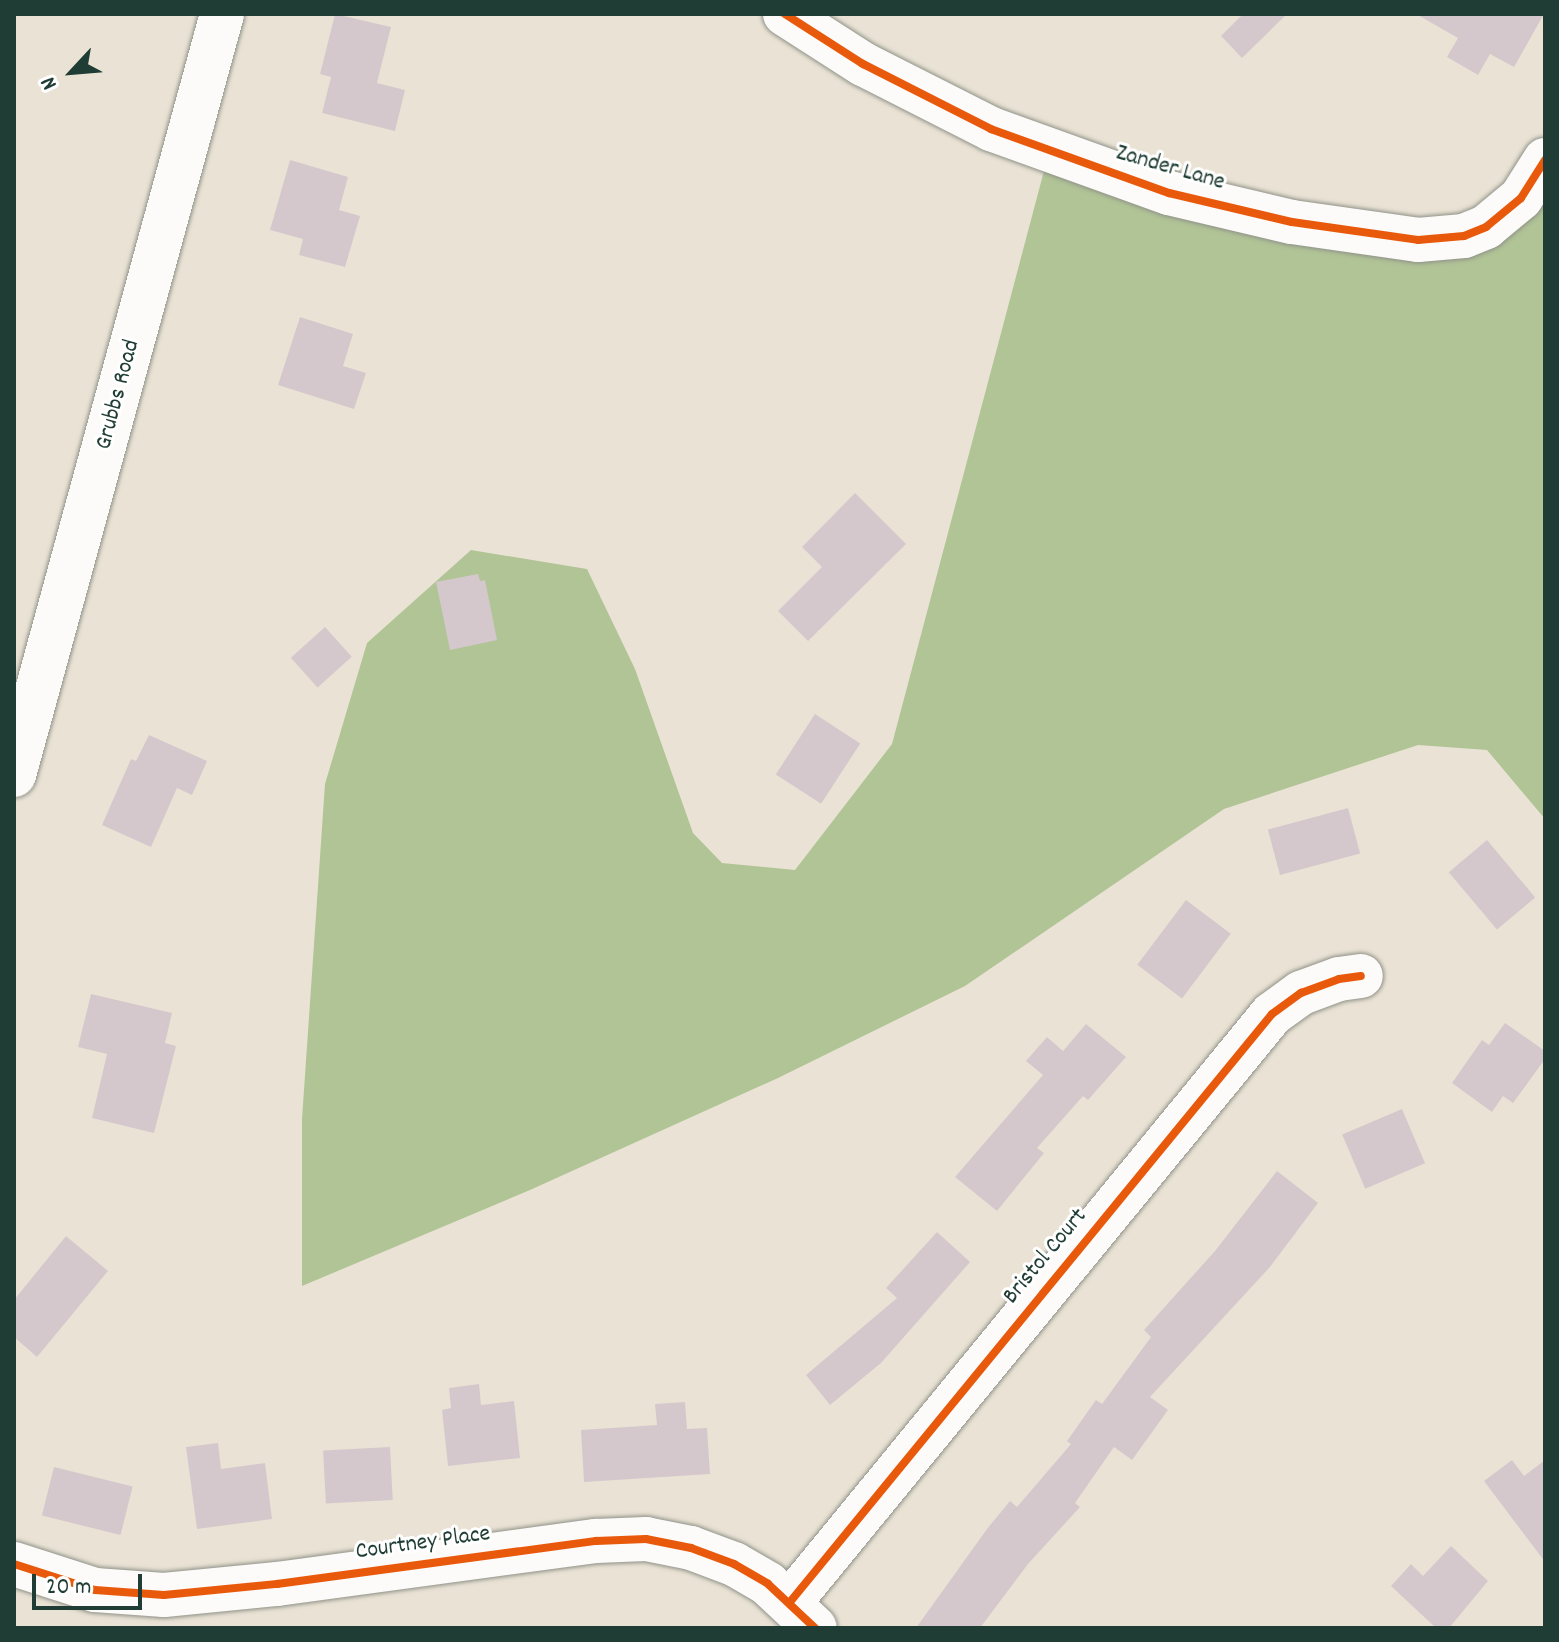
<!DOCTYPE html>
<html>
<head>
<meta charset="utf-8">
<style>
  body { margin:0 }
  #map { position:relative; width:1559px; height:1642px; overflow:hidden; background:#eae3d5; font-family:Dekko,sans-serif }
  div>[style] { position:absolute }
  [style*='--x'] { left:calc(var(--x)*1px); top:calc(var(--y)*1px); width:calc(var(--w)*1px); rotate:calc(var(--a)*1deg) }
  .forest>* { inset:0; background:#b1c496 }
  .building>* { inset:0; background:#d5c8cc; transform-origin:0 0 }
  .roads { filter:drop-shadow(0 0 2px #909289) drop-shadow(0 0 2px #909289) }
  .minor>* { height:44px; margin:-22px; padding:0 22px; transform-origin:22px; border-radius:22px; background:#fcfbf9 }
  .cycleway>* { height:8px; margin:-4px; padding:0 4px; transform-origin:4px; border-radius:4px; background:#e8590c }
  span { translate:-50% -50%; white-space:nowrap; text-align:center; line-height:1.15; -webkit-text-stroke:6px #fff; paint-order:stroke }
  .street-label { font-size:24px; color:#1f3d34 }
  .frame { position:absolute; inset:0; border:16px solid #1f3d34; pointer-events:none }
  .north { position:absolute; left:32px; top:32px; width:80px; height:80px; -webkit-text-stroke:6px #fff; paint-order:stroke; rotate:244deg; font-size:22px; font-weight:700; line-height:32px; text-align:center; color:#1f3d34 }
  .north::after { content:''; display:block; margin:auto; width:28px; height:36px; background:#1f3d34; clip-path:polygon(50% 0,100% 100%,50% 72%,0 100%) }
  .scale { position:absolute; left:32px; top:1574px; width:110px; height:36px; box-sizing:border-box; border:4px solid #1f3d34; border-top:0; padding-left:10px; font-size:24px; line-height:28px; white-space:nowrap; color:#1f3d34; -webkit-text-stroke:6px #fff; paint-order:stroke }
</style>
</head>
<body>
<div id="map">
  <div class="forest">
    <i style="clip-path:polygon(1049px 152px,1438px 241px,1545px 160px,1545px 819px,1487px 750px,1418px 745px,1224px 809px,965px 986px,778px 1078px,530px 1190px,302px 1286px,302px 1119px,325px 784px,367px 643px,471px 550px,587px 569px,635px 669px,693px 833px,722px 863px,795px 870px,892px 744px)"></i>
  </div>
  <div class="building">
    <i style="clip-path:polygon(335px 14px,391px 27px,377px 83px,405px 90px,395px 131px,322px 113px,331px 77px,320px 74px)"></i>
    <i style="clip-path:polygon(1243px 14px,1287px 14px,1242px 58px,1221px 36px)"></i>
    <i style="clip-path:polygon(1416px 14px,1544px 14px,1514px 67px,1490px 54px,1478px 75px,1447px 57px,1458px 38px)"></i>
    <i style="clip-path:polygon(290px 160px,348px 177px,339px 210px,360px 216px,345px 267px,299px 255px,303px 239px,270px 230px)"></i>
    <i style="clip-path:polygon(300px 317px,353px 334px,343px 366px,366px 373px,354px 409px,278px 385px)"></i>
    <i style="clip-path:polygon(855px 493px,906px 544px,808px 641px,778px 611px,822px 567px,802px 547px)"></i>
    <i style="clip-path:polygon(478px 574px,480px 581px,485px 580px,497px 640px,450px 650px,436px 582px)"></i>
    <i style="left:325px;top:627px;width:40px;height:46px;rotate:48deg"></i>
    <i style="left:815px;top:714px;width:54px;height:72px;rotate:33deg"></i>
    <i style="clip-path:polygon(149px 735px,207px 761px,192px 795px,177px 788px,151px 847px,102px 825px,131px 759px,136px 761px)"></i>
    <i style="left:1348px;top:808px;width:47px;height:83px;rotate:75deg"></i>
    <i style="left:1487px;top:840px;width:75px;height:50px;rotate:50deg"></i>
    <i style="left:1186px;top:900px;width:56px;height:81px;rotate:37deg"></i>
    <i style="clip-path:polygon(91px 994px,172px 1013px,165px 1043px,176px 1046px,154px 1133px,92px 1118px,107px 1054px,78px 1047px)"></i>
    <i style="clip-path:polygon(1505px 1023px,1545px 1051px,1545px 1059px,1513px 1103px,1503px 1096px,1492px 1112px,1452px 1083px,1482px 1040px,1489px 1045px)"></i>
    <i style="clip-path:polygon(1086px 1024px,1126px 1057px,1088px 1100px,1083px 1096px,1037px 1148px,1044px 1153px,997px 1211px,955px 1177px,1043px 1075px,1026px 1061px,1047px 1037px,1063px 1051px)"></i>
    <i style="left:1402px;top:1109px;width:59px;height:65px;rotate:67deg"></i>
    <i style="clip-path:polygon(1277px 1171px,1318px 1203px,1270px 1267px,1150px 1397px,1168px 1410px,1132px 1460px,1114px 1447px,1075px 1503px,1080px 1507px,1028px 1564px,980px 1628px,916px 1628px,987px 1529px,1010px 1501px,1017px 1507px,1071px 1444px,1067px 1441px,1096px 1400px,1102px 1404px,1151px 1337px,1144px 1330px,1215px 1251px)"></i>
    <i style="clip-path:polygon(937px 1232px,970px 1262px,881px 1363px,830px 1405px,806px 1375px,897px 1298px,886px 1288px)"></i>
    <i style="clip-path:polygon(66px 1236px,108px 1271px,37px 1357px,14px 1337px,14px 1300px)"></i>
    <i style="clip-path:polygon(479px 1384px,481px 1405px,514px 1401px,520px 1458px,448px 1466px,442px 1410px,451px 1408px,449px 1388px)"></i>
    <i style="clip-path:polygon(685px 1402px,687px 1429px,707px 1428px,710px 1474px,584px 1482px,581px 1430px,657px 1425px,655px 1404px)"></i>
    <i style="clip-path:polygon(218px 1443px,221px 1469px,265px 1463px,272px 1519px,197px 1529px,186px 1447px)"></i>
    <i style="left:390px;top:1447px;width:53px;height:67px;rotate:87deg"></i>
    <i style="clip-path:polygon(1512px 1460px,1524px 1476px,1545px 1460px,1545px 1562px,1484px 1481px)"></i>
    <i style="left:54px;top:1467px;width:81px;height:50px;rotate:14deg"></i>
    <i style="clip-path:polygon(1451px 1546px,1488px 1581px,1449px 1628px,1436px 1628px,1391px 1586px,1411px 1564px,1423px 1576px)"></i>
  </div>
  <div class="roads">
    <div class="minor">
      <i style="--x:785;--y:14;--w:93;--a:32.7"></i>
      <i style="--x:863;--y:64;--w:144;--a:26.9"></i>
      <i style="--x:991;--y:129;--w:189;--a:19.8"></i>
      <i style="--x:1169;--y:193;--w:126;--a:13.3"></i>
      <i style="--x:1292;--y:222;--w:127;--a:8.1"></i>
      <i style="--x:1418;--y:240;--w:46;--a:-5"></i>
      <i style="--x:1464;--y:236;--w:24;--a:-22"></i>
      <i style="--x:1486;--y:227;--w:45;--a:-39.6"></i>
      <i style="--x:1521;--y:198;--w:45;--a:-57.7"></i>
      <i style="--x:14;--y:775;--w:789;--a:-74.71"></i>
      <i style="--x:14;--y:1564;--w:85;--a:17.8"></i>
      <i style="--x:95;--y:1590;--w:69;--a:4.1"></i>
      <i style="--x:164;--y:1595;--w:114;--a:-5.6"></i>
      <i style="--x:277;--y:1584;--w:322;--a:-7.7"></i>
      <i style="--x:596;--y:1541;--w:50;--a:-2.3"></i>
      <i style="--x:646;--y:1539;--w:46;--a:11.3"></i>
      <i style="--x:691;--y:1548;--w:46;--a:20.4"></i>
      <i style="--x:734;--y:1564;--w:39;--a:30"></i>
      <i style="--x:768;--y:1584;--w:64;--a:43.1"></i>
      <i style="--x:790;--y:1602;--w:760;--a:-50.66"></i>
      <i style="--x:1272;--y:1014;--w:36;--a:-36"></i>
      <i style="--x:1301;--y:993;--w:40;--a:-20.2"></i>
      <i style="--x:1339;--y:979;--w:22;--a:-8"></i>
    </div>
  </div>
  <div class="cycleway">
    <i style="--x:785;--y:14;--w:93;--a:32.7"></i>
    <i style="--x:863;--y:64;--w:144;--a:26.9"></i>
    <i style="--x:991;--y:129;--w:189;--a:19.8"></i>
    <i style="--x:1169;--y:193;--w:126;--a:13.3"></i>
    <i style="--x:1292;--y:222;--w:127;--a:8.1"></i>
    <i style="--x:1418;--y:240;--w:46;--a:-5"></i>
    <i style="--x:1464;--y:236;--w:24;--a:-22"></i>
    <i style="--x:1486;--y:227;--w:45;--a:-39.6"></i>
    <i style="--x:1521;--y:198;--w:45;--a:-57.7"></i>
    <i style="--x:14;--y:1564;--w:85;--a:17.8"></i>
    <i style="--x:95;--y:1590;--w:69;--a:4.1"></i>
    <i style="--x:164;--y:1595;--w:114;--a:-5.6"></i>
    <i style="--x:277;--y:1584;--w:322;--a:-7.7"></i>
    <i style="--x:596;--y:1541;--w:50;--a:-2.3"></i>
    <i style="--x:646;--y:1539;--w:46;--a:11.3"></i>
    <i style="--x:691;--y:1548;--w:46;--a:20.4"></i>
    <i style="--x:734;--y:1564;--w:39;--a:30"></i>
    <i style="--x:768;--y:1584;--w:64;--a:43.1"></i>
    <i style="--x:790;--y:1602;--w:760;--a:-50.66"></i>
    <i style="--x:1272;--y:1014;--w:36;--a:-36"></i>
    <i style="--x:1301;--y:993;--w:40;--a:-20.2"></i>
    <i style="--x:1339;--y:979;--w:22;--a:-8"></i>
  </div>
  <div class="street-label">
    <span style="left:1170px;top:169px;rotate:16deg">Zander Lane</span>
    <span style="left:119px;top:395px;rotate:-75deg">Grubbs Road</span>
    <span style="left:1046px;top:1257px;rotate:-50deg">Bristol Court</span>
    <span style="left:423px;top:1544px;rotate:-8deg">Courtney Place</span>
  </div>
  <div class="frame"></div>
  <div class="north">N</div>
  <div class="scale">20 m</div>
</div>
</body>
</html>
